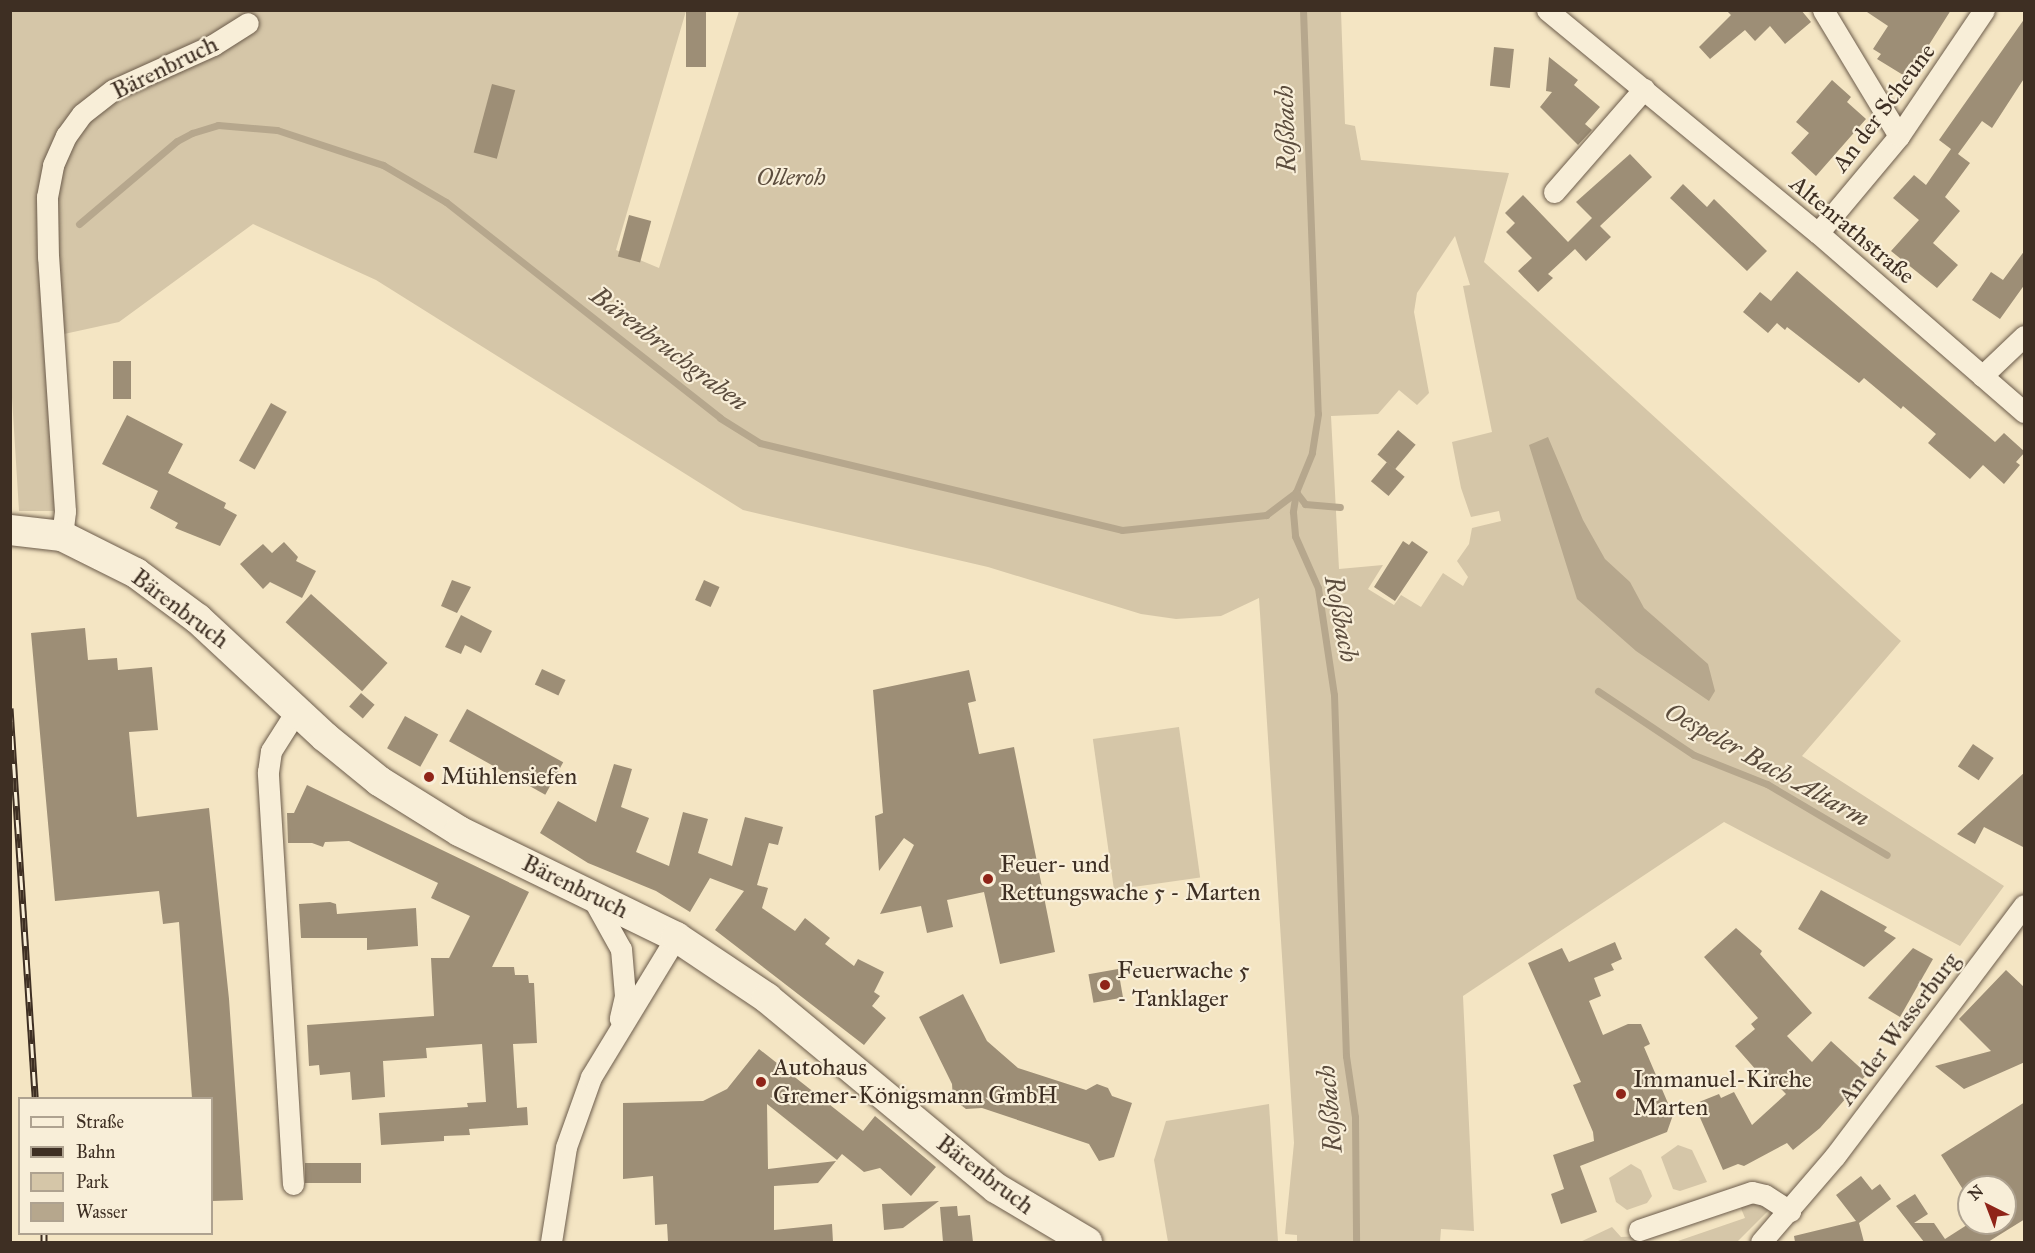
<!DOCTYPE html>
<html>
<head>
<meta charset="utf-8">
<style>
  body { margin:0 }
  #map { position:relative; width:2035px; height:1253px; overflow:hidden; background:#f4e5c3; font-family:"IM FELL Great Primer",serif }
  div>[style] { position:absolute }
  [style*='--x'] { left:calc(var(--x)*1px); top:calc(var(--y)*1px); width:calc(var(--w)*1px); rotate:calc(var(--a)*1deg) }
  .green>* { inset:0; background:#d5c6a8; transform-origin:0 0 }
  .water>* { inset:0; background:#b6a78d }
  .stream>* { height:7px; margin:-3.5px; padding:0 3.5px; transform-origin:3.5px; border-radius:3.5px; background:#b6a78d }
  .building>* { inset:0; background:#9d8e76; transform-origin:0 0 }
  .roads { filter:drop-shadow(0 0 2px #6c5c4b) drop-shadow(0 0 2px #6c5c4b) }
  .street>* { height:21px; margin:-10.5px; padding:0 10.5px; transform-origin:10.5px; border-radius:10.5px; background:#f8eed8 }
  .secondary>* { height:30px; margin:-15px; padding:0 15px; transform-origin:15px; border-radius:15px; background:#f8eed8 }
  .rail>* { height:7px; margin-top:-3.5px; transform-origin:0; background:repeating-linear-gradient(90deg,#f8eed8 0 14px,#3e2f23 0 28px); box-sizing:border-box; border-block:2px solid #3e2f23 }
  .dots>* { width:16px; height:16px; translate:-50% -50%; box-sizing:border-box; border:3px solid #f8eed8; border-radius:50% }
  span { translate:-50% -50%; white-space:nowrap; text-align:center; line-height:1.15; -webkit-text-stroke:4.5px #f8eed8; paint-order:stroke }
  .street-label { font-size:24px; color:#3e2f23 }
  .park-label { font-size:24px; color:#5c4d3e; font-style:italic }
  .poi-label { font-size:24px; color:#3e2f23 }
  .left { translate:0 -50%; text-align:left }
  .water-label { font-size:26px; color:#5c4d3e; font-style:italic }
  .frame { position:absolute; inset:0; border:12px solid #3e2f23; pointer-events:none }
  .legend { position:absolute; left:18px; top:1097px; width:195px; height:138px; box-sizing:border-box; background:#f8eed8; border:2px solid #aea290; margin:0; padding:8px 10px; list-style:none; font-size:18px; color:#3e2f23 }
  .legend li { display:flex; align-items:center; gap:12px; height:30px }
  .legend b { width:30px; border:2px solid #aea290 }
  .north { position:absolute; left:1957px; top:1175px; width:60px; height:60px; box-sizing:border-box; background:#f8eed8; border:2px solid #aea290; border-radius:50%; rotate:318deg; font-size:16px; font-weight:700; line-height:24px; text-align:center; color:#3e2f23 }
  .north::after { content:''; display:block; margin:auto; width:21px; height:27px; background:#8f2418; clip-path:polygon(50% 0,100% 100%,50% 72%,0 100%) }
</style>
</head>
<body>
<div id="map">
  <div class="green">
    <i style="clip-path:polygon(evenodd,10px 11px,686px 11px,616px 250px,659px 268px,739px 11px,1341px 11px,1345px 124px,1355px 126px,1361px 160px,1509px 173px,1484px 262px,1901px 641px,1802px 756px,2004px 886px,1960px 946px,1724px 822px,1463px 996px,1474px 1231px,1441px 1229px,1440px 1242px,1297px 1242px,1297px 1235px,1285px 1234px,1294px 1143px,1259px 598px,1221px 616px,1176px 619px,1141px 614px,988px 567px,743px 510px,376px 280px,253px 224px,119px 322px,55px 336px,65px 511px,19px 511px,10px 365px,10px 11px,1455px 236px,1470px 285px,1463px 286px,1492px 432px,1452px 442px,1461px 488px,1471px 517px,1499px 511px,1501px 521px,1472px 528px,1469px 544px,1457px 561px,1468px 577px,1463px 586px,1443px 573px,1421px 607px,1401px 595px,1394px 605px,1368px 589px,1383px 565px,1339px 569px,1331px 416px,1378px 414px,1399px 390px,1417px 405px,1429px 393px,1414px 312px,1417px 293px,1455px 236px)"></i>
    <i style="left:1179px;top:727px;width:152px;height:87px;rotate:82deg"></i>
    <i style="clip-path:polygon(1269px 1104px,1278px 1242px,1168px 1242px,1154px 1160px,1166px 1121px)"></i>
    <i style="clip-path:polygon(1678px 1145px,1692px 1150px,1707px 1182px,1680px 1191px,1673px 1189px,1661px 1157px)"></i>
    <i style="clip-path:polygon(1631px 1164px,1641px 1170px,1652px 1196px,1647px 1203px,1627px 1210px,1616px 1202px,1609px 1178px)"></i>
    <i style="clip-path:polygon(1750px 1199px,1770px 1209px,1737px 1242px,1675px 1242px,1745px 1218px,1738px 1201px)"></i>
    <i style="clip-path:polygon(1612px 1227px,1621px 1237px,1640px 1236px,1642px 1242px,1580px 1242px)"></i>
  </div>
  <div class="water">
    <i style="clip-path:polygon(1548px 437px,1583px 520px,1605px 559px,1630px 582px,1644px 608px,1708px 664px,1715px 691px,1709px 701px,1636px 651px,1577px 599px,1529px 445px)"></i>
  </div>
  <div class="stream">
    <i style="--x:1303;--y:10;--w:404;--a:87.9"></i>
    <i style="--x:1318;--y:414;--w:39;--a:99"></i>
    <i style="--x:1312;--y:453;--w:42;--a:112.3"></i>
    <i style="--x:1296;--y:492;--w:20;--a:99"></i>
    <i style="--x:1293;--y:512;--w:24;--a:85"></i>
    <i style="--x:1295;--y:536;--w:57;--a:66.1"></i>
    <i style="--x:1318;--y:588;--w:108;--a:81.5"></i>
    <i style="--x:1334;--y:695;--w:361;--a:88.1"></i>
    <i style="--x:1346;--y:1056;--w:62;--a:81.6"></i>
    <i style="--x:1355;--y:1117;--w:125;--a:89.5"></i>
    <i style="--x:79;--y:224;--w:128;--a:-40.3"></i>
    <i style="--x:177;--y:141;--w:17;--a:-28"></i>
    <i style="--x:192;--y:133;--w:27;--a:-17"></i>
    <i style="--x:218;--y:125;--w:59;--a:4.8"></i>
    <i style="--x:277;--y:130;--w:112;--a:18.3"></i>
    <i style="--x:383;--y:165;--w:73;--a:30.4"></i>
    <i style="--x:446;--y:202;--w:349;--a:38.2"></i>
    <i style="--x:720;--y:418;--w:47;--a:32"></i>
    <i style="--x:760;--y:443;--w:372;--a:13.5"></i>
    <i style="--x:1122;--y:530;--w:145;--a:-5.9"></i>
    <i style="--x:1266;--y:515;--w:38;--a:-37"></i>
    <i style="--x:1296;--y:492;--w:15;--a:53"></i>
    <i style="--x:1305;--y:504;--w:35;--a:5"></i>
    <i style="--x:1598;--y:691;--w:115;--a:33.7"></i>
    <i style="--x:1694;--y:755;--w:79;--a:21.7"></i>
    <i style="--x:1767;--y:784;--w:139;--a:30.6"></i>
  </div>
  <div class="building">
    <i style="left:686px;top:10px;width:20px;height:57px"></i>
    <i style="clip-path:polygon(1726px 10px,1801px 10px,1811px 22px,1785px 44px,1770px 26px,1755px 41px,1745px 30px,1710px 59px,1699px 47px,1731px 15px)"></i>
    <i style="clip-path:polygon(1864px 10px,1951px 10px,1908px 78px,1877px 59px,1881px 54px,1873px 49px,1888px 26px)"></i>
    <i style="clip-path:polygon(2025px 18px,2025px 77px,1992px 128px,1982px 121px,1958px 154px,1970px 163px,1945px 197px,1960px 211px,1933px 243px,1958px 265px,1937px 288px,1891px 251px,1919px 220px,1893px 198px,1914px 175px,1926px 185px,1951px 149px,1939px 140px)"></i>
    <i style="left:1494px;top:47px;width:20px;height:39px;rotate:6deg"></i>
    <i style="clip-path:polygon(1549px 57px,1578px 80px,1574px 85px,1600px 107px,1585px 124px,1592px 130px,1578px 145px,1540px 107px,1552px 92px,1546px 91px)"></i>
    <i style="clip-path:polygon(1832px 80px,1851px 97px,1847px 102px,1866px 119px,1816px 176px,1791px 153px,1809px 133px,1796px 122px)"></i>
    <i style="left:492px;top:84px;width:24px;height:71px;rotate:15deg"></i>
    <i style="clip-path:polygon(1630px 154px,1652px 177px,1600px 226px,1611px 237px,1586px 261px,1575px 249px,1548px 274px,1553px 278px,1538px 292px,1518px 271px,1532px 258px,1506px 232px,1515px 223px,1505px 213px,1523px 195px,1568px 242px,1592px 218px,1576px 202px)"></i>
    <i style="clip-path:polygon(1683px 184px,1707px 207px,1714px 199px,1767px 251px,1747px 271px,1670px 198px)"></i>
    <i style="left:629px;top:215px;width:23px;height:43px;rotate:15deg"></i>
    <i style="clip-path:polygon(2025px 250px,2025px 284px,2000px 319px,1972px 300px,1991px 272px,2003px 280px)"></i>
    <i style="clip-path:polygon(1797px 271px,1995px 442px,2004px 433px,2025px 452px,2016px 462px,2020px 465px,2004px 484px,1983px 465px,1970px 479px,1928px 443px,1936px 434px,1903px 406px,1901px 409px,1864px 378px,1859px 383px,1787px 327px,1785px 330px,1777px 323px,1768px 333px,1743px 312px,1760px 292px,1771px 301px)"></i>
    <i style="left:113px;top:361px;width:18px;height:38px"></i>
    <i style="left:271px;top:403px;width:18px;height:66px;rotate:29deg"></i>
    <i style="clip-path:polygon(127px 415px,183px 444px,168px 473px,226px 503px,224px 508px,237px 515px,220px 546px,175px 528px,178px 523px,150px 508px,158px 491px,102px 464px)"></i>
    <i style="left:1398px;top:430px;width:23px;height:32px;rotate:40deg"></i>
    <i style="left:1387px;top:462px;width:23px;height:25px;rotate:40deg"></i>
    <i style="clip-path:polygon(1403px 541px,1409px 545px,1412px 541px,1428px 552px,1395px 601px,1374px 587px)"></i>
    <i style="clip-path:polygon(284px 542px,298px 557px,296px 561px,316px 571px,302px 598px,270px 582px,263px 589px,240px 564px,263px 544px,272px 553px)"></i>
    <i style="clip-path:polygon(452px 580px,471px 587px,457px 613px,441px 606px)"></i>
    <i style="left:704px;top:580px;width:17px;height:22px;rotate:24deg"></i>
    <i style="left:311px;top:594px;width:103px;height:38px;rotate:42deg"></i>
    <i style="clip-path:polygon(461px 615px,492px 631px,481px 653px,465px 645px,461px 654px,445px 647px)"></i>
    <i style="clip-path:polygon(85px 628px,88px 660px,117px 658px,118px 670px,152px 667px,158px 730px,129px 732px,137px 817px,209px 808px,229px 999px,243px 1200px,212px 1201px,212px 1098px,192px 1098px,179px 922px,163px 924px,159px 891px,55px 901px,31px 633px)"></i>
    <i style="left:542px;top:669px;width:26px;height:17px;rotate:25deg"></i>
    <i style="clip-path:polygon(969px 670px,976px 701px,968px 703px,979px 754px,1014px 747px,1055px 952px,1000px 964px,984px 892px,947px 900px,953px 927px,927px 933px,921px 906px,880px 914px,914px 845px,904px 838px,879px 871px,875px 816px,883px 813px,873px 690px)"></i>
    <i style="left:361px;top:693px;width:18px;height:18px;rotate:41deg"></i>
    <i style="left:467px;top:709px;width:110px;height:37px;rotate:29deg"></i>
    <i style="left:405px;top:716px;width:38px;height:37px;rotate:29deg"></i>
    <i style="left:1973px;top:744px;width:25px;height:27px;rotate:34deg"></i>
    <i style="clip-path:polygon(614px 764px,632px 769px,621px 807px,649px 818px,636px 852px,669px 866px,683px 812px,708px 819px,698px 853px,732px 866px,745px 817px,783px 827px,778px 845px,769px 843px,757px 885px,768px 888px,762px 908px,795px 931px,805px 918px,830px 938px,825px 944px,854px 966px,858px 959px,884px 972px,874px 992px,880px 996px,872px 1006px,886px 1018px,864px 1045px,715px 930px,744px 891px,710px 878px,690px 912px,656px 891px,588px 863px,540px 833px,558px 801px,596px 822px)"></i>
    <i style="clip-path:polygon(2025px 772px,2025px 848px,1984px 827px,1975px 844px,1957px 834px)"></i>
    <i style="clip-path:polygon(307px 785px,529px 892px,492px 967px,514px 967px,515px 975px,528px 975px,529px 983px,534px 983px,537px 1043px,513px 1044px,517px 1108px,527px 1107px,528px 1125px,469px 1129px,470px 1135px,444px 1136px,444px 1141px,381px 1145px,379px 1113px,468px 1107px,467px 1103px,486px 1102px,482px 1044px,426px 1048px,427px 1058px,383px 1061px,385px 1097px,352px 1100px,350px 1072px,320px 1075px,319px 1065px,309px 1066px,307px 1025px,434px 1016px,431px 958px,449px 958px,470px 916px,431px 898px,438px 883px,349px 841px,325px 842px,323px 847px,312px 843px,288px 843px,287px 813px,294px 813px)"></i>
    <i style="clip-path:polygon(1821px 890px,1887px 927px,1884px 931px,1896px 938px,1864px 967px,1798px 929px)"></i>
    <i style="clip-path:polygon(330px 902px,336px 904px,337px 914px,416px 908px,418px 946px,367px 950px,367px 938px,301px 938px,299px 904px)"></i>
    <i style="clip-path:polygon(1736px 928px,1762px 951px,1760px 954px,1812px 1013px,1787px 1036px,1812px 1062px,1831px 1041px,1867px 1074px,1820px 1128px,1793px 1150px,1787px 1143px,1744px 1166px,1738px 1164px,1723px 1170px,1694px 1104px,1719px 1094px,1721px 1098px,1734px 1092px,1752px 1125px,1786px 1094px,1761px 1068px,1757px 1071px,1735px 1046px,1755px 1029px,1751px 1024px,1758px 1018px,1704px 957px)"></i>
    <i style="clip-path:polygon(1615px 942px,1622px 959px,1611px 964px,1614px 970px,1594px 978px,1601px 996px,1589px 1001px,1603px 1035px,1628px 1024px,1641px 1024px,1650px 1044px,1644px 1047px,1673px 1115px,1667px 1132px,1580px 1166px,1597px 1212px,1561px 1224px,1551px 1194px,1564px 1189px,1553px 1155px,1594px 1141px,1593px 1132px,1573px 1085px,1581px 1082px,1528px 963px,1562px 948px,1569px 962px)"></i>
    <i style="clip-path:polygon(1913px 948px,1933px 959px,1900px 1017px,1868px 998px)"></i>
    <i style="left:1118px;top:969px;width:29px;height:30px;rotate:80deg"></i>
    <i style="clip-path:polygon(2006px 970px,2025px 988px,2025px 1062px,1964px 1089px,1935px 1066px,1991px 1051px,1959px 1019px)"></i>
    <i style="clip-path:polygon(963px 994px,987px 1041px,1018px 1068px,1086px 1090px,1097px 1084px,1108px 1088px,1112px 1096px,1132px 1103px,1114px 1157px,1099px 1161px,1089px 1144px,982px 1108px,966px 1109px,953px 1099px,952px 1084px,919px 1017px)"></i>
    <i style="clip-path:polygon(759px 1049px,863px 1131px,875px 1116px,936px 1167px,911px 1196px,880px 1168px,864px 1172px,842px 1154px,837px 1160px,767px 1104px,768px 1169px,836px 1161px,818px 1183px,774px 1186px,774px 1230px,832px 1224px,833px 1242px,668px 1242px,667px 1224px,655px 1225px,653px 1176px,623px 1179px,623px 1103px,703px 1101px,727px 1089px)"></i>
    <i style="clip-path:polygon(2025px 1102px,2025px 1219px,1988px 1242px,1924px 1242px,1896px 1206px,1915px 1194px,1928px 1214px,1914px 1223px,1934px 1223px,1945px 1239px,1970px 1223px,2005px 1223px,2005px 1187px,1969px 1187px,1964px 1191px,1941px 1155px)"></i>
    <i style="left:361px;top:1163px;width:20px;height:56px;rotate:90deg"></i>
    <i style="clip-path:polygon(1861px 1176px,1872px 1190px,1880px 1184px,1891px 1199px,1859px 1223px,1864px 1242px,1795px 1242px,1794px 1236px,1856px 1221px,1836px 1195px)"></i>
    <i style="clip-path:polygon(939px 1201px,903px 1228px,884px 1230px,882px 1204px)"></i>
    <i style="clip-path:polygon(957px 1206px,958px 1216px,970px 1215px,973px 1242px,943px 1242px,940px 1207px)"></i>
  </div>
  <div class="roads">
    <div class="street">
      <i style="--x:1547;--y:10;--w:351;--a:39.5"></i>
      <i style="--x:1818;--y:233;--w:273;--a:41"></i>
      <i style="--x:1823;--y:10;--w:147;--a:58.9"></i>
      <i style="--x:1554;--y:192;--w:137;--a:-48.9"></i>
      <i style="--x:1818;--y:233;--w:126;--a:-50.1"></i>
      <i style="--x:1899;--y:136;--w:152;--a:-56"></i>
      <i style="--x:1982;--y:376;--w:58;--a:-43.6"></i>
      <i style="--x:62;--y:536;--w:25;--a:-83"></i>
      <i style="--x:65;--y:511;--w:255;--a:-93.8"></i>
      <i style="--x:48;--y:257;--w:60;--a:-91"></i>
      <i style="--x:47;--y:197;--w:33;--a:-79"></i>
      <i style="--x:53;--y:165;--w:32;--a:-66"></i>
      <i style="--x:66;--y:136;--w:27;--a:-54"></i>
      <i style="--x:82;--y:114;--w:39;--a:-38"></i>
      <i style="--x:113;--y:90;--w:110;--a:-24.2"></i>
      <i style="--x:213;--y:45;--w:41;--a:-32.2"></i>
      <i style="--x:593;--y:899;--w:57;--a:60.8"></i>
      <i style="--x:621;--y:949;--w:47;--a:85.1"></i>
      <i style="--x:625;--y:996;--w:23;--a:103"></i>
      <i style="--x:293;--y:1184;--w:413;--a:-93.5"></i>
      <i style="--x:268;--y:772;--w:21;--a:-82"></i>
      <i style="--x:271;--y:751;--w:49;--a:-57.6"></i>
      <i style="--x:1639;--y:1230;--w:119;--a:-18.6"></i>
      <i style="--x:1752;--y:1192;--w:13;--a:13"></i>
      <i style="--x:1765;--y:1195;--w:30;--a:33"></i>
      <i style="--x:551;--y:1242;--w:96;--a:-81"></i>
      <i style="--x:566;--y:1147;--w:74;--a:-70.3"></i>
      <i style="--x:591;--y:1077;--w:164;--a:-58.7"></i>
      <i style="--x:1761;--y:1242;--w:113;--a:-49.3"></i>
      <i style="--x:1835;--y:1156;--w:314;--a:-53"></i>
    </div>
    <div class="secondary">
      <i style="--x:10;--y:530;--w:52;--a:6.6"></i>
      <i style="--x:62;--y:536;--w:83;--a:26.6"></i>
      <i style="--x:136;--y:573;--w:77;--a:36.6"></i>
      <i style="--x:198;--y:619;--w:173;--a:42.9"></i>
      <i style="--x:325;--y:737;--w:70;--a:39.2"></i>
      <i style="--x:379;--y:781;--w:94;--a:32"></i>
      <i style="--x:459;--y:831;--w:242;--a:26"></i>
      <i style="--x:676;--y:937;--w:110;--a:33.8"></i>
      <i style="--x:767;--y:998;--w:298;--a:39.7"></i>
      <i style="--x:996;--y:1188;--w:106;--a:30.7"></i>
    </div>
  </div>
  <div class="rail">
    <i style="--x:10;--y:708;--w:391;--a:86.3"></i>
    <i style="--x:44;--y:1234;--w:8;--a:90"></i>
  </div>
  <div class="dots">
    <i style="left:429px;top:777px;background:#8f2418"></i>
    <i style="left:988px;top:879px;background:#8f2418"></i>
    <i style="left:1105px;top:985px;background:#8f2418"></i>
    <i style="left:761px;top:1082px;background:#8f2418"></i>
    <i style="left:1621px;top:1094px;background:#8f2418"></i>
  </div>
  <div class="street-label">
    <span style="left:165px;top:68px;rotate:-26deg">Bärenbruch</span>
    <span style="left:1884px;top:108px;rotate:-53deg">An der Scheune</span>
    <span style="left:1852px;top:230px;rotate:40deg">Altenrathstraße</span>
    <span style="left:180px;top:609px;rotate:37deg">Bärenbruch</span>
    <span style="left:575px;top:887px;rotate:26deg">Bärenbruch</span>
    <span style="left:1899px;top:1029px;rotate:-53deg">An der Wasserburg</span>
    <span style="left:985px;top:1175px;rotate:37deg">Bärenbruch</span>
  </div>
  <div class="park-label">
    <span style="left:791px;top:178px">Olleroh</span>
  </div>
  <div class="poi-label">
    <span class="left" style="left:441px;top:777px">Mühlensiefen</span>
    <span class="left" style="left:1000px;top:879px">Feuer- und<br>Rettungswache 5 - Marten</span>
    <span class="left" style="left:1117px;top:985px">Feuerwache 5<br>- Tanklager</span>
    <span class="left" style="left:773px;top:1082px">Autohaus<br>Gremer-Königsmann GmbH</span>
    <span class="left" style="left:1633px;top:1094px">Immanuel-Kirche<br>Marten</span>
  </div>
  <div class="water-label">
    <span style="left:1286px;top:129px;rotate:-92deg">Roßbach</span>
    <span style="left:669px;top:349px;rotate:37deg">Bärenbruchgraben</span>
    <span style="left:1341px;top:619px;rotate:79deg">Roßbach</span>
    <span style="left:1767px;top:765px;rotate:29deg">Oespeler Bach Altarm</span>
    <span style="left:1330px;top:1109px;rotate:-95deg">Roßbach</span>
  </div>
  <div class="frame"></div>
  <ul class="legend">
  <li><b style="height:8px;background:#f8eed8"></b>Straße</li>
  <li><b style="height:8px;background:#3e2f23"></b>Bahn</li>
  <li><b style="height:16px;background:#d5c6a8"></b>Park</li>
  <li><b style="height:16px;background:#b6a78d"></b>Wasser</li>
  </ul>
  <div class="north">N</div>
</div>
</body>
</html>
